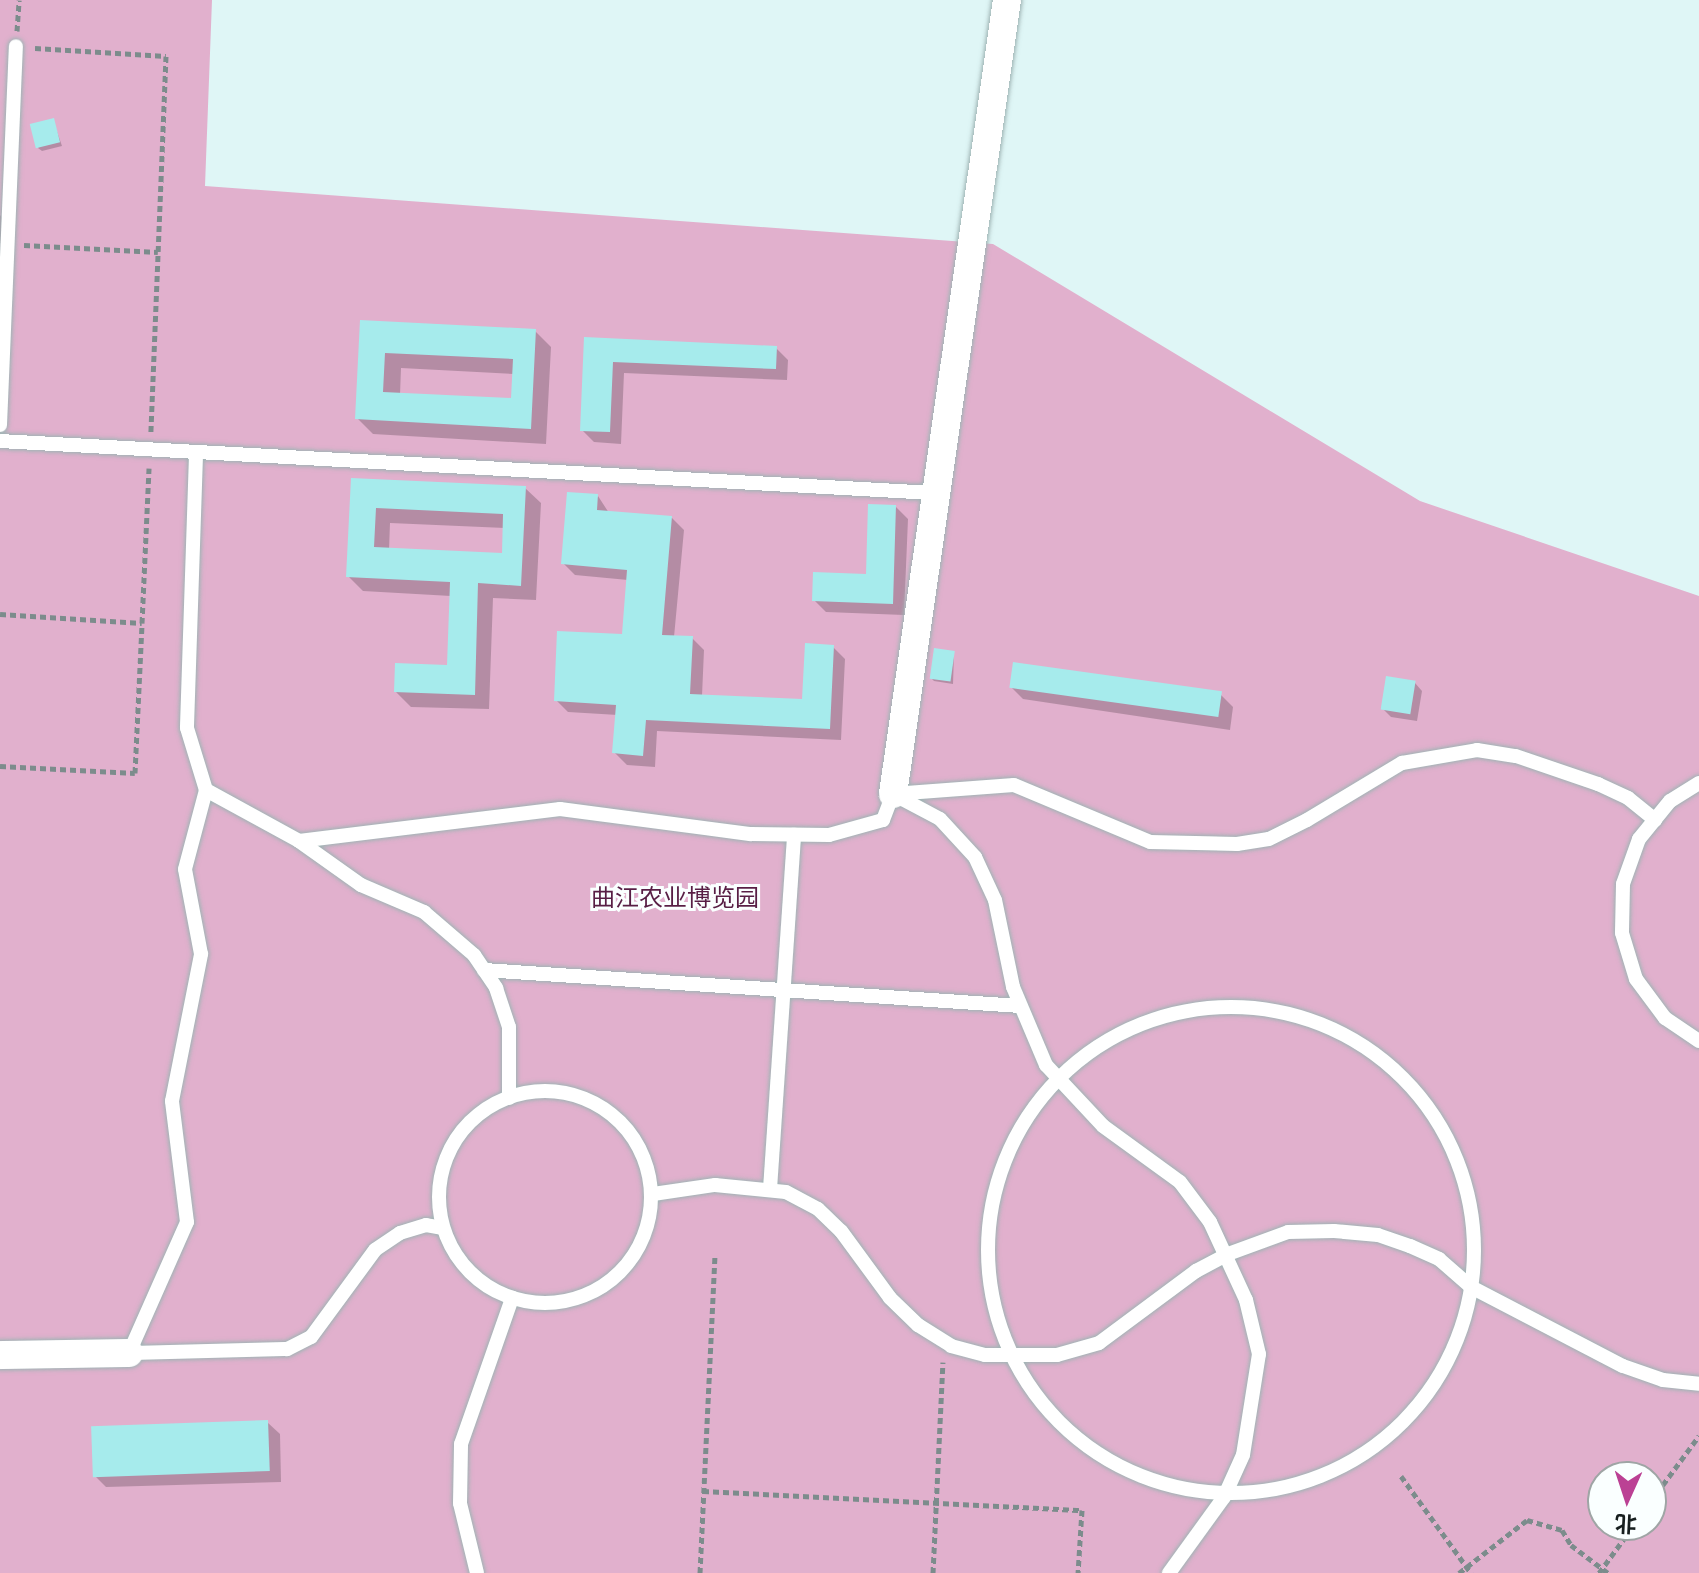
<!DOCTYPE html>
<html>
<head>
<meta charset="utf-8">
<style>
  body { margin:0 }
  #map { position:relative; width:1699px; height:1573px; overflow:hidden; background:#dff6f6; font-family:"DM Sans","Noto Sans SC",sans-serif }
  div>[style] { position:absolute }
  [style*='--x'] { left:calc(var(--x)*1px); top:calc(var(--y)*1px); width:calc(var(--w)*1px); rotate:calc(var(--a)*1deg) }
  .green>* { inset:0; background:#e1b0cd }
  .shadow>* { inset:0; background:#0003 }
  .building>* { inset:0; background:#a6ebec; transform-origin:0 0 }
  .path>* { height:5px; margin-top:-2.5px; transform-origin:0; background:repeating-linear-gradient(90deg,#7c8c8c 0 6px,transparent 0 10px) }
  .roads { filter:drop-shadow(0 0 2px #9fb4b4) drop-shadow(0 0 2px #9fb4b4) }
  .service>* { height:14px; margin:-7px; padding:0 7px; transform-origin:7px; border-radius:7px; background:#fff }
  .service>.ring { margin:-7px; padding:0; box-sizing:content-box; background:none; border:14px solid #fff; border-radius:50% }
  .minor>* { height:28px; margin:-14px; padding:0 14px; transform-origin:14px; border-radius:14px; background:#fff }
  span { translate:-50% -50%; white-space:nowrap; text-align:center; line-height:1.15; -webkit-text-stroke:6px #faffff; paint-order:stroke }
  .park-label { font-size:24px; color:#581e45 }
  .north { position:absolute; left:1587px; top:1461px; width:80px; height:80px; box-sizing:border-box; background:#faffff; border:2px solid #9fa5a5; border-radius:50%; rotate:183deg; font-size:22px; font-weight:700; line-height:32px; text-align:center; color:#171f1f }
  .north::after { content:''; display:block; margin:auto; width:28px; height:36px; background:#bb4194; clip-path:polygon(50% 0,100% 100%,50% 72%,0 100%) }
</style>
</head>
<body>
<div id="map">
  <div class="green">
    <i style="clip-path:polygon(evenodd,0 0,212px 0,205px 186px,993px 244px,1420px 501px,1699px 596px,1699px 1573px,0 1573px,0 0,1603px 1477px,1651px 1477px,1651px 1525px,1603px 1525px,1603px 1477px)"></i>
  </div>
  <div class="shadow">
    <i style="clip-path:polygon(53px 120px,62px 146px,42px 151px,38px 148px)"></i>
    <i style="clip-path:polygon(0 215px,5px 220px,3px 243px,0 243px)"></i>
    <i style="clip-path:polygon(evenodd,362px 322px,535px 331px,551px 347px,546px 444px,373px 434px,357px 418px,362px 322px,401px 368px,514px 374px,513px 400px,400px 395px,401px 368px)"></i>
    <i style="clip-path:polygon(586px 339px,776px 348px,788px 360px,787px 380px,624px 373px,621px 444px,594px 442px,582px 430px)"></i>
    <i style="clip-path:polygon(evenodd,352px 481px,525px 488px,541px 503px,536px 600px,493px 598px,489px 709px,411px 707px,396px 692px,449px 667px,451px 596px,363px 591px,348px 576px,352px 481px,390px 523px,505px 528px,504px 555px,389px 550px,390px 523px)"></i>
    <i style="clip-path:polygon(598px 496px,609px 513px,672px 518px,684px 530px,674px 637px,692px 638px,704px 650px,702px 696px,804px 701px,833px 647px,845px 659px,841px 740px,657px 731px,655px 767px,627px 765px,614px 752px,618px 715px,568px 712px,556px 700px,624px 636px,628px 580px,575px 575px,563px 563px)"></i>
    <i style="clip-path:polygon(896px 507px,908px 519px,904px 615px,826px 612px,814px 600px,868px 576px)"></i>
    <i style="clip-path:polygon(954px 653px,953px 684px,934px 681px,931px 678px)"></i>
    <i style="clip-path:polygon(1415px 683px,1422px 691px,1417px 721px,1391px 717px,1383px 709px)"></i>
    <i style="clip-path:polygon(1011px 687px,1221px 695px,1233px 707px,1230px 730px,1023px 699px)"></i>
    <i style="clip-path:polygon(267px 1422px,280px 1434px,281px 1482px,106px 1487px,94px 1475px)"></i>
  </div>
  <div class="building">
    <i style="left:54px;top:118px;width:25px;height:25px;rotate:76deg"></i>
    <i style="clip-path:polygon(evenodd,360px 320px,536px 329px,531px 429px,355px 419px,360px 320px,385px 353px,513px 359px,511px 398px,383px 392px,385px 353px)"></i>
    <i style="clip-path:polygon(584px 337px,777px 346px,776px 369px,613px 362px,610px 432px,580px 431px)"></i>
    <i style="clip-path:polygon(evenodd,351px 478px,526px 486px,521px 586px,478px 583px,475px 695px,394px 692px,395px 663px,447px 665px,450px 582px,346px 577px,351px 478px,376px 508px,503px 514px,502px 553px,374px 547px,376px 508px)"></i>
    <i style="clip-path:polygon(567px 492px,598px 494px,597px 510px,672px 516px,662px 635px,693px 636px,690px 694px,802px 699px,805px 643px,834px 645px,830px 729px,646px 720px,643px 756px,612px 753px,616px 705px,554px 701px,557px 631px,622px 634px,627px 570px,561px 564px)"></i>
    <i style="clip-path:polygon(868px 504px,896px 505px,893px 604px,812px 601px,813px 572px,866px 574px)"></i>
    <i style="left:934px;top:648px;width:21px;height:31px;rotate:8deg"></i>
    <i style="left:1013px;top:662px;width:211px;height:26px;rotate:8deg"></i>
    <i style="left:1386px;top:676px;width:30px;height:34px;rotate:9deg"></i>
    <i style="left:268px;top:1420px;width:51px;height:177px;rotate:88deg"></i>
  </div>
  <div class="path">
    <i style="--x:17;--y:31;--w:31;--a:-86"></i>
    <i style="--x:35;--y:48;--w:131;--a:3.5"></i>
    <i style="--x:166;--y:56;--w:378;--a:92.3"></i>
    <i style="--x:24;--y:245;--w:134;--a:3"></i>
    <i style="--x:0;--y:614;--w:142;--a:3.6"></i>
    <i style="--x:142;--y:623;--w:155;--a:-87.4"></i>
    <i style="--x:0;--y:766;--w:135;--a:3"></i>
    <i style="--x:135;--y:773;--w:150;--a:-87.3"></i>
    <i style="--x:1401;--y:1476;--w:120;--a:54.2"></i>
    <i style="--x:703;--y:1491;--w:379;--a:2.9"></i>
    <i style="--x:1082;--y:1510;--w:63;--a:93.6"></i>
    <i style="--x:1651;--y:1501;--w:81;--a:-53.6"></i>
    <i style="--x:700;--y:1573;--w:319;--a:-87.3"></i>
    <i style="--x:933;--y:1573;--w:211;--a:-87.3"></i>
    <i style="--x:1459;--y:1573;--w:86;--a:-37.9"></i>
    <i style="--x:1527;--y:1520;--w:36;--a:16"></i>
    <i style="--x:1562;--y:1530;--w:17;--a:59"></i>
    <i style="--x:1571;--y:1545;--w:46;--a:37.1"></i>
    <i style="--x:1599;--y:1573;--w:59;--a:-53.9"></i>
  </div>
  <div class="roads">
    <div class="service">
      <i style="--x:0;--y:425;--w:379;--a:-87.6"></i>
      <i style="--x:0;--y:441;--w:934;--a:3.19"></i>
      <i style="--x:196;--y:455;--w:273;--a:91.9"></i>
      <i style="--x:187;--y:728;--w:65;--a:73"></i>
      <i style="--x:1699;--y:783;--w:34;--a:148"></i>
      <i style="--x:1670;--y:801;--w:49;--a:129.2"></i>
      <i style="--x:1639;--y:839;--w:48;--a:109.6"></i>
      <i style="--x:1623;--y:884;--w:49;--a:91.2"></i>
      <i style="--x:1622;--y:933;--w:48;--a:73.1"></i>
      <i style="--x:1636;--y:979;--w:49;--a:53.4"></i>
      <i style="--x:1665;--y:1018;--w:41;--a:34.1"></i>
      <i style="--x:893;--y:794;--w:53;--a:28"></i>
      <i style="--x:940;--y:819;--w:52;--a:47.4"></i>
      <i style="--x:975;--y:857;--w:47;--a:65.1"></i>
      <i style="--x:995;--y:900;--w:89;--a:78.3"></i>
      <i style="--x:1013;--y:987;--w:85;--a:67.1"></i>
      <i style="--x:1046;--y:1065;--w:83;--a:46.9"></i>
      <i style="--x:1103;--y:1126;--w:95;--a:36"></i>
      <i style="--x:1180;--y:1182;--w:50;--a:53.1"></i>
      <i style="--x:1210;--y:1222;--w:86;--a:65.2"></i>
      <i style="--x:1246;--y:1300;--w:56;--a:76.5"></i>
      <i style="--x:1259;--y:1354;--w:102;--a:99"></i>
      <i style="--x:1243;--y:1455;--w:46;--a:114.3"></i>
      <i style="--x:1224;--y:1497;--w:94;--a:125.9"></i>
      <i style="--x:299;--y:841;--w:76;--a:35.4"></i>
      <i style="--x:361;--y:885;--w:69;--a:23.2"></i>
      <i style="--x:424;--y:912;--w:66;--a:40.7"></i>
      <i style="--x:474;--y:955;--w:40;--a:56"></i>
      <i style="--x:496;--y:988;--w:41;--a:71.6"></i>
      <i style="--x:509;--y:1027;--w:71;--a:90"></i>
      <i style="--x:484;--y:970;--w:537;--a:3.84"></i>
      <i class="ring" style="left:988px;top:1007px;width:472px;height:472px"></i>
      <i class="ring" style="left:439px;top:1091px;width:198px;height:198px"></i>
      <i style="--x:770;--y:1189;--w:355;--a:-86.1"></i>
      <i style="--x:653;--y:1194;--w:63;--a:-8.3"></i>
      <i style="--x:715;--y:1185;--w:71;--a:5.6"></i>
      <i style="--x:786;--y:1192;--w:36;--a:28"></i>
      <i style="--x:818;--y:1209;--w:32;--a:44"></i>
      <i style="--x:841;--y:1231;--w:83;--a:53.8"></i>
      <i style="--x:890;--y:1298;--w:39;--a:44"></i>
      <i style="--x:918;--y:1325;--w:39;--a:32"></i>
      <i style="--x:951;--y:1346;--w:35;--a:15"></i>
      <i style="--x:985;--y:1355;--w:72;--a:0"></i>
      <i style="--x:1057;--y:1355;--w:44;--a:-15.9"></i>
      <i style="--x:1099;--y:1343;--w:121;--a:-36.6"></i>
      <i style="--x:1196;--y:1271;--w:36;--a:-28"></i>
      <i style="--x:1228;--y:1254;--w:64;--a:-20.1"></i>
      <i style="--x:1288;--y:1232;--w:46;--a:-1.2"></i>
      <i style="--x:1334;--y:1231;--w:44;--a:5.2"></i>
      <i style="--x:1378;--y:1235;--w:34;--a:19"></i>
      <i style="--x:1410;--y:1246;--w:32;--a:24"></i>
      <i style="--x:1439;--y:1259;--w:43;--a:41.2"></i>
      <i style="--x:1471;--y:1287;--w:171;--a:27.5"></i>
      <i style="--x:1623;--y:1366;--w:42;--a:19.3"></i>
      <i style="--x:1663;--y:1380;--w:36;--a:6"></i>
      <i style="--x:443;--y:1228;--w:17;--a:-170"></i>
      <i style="--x:426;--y:1225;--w:27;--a:163"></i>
      <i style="--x:400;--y:1233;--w:30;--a:146"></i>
      <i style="--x:375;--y:1250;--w:108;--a:126.3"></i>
      <i style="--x:311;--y:1337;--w:27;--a:153"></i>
      <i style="--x:287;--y:1349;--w:158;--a:178.5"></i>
      <i style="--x:129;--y:1353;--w:143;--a:-66.1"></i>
      <i style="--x:187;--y:1222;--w:122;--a:-97.1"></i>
      <i style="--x:172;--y:1101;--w:150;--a:-78.8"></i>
      <i style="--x:201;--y:954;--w:86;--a:-100.7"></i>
      <i style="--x:185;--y:869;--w:82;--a:-75.1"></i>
      <i style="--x:206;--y:790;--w:106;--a:28.7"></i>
      <i style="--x:299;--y:841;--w:263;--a:-7"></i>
      <i style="--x:560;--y:809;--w:193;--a:7.5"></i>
      <i style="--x:751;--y:834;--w:78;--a:0.7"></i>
      <i style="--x:829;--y:835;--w:56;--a:-15.5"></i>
      <i style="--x:883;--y:820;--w:28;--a:-69"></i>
      <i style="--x:893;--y:794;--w:121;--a:-4.3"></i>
      <i style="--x:1014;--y:785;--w:147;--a:22.7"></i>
      <i style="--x:1150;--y:842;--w:87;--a:1.3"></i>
      <i style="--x:1237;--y:844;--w:32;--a:-9"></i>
      <i style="--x:1269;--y:839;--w:42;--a:-26.6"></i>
      <i style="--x:1307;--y:820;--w:111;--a:-31"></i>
      <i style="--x:1402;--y:763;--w:76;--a:-9.8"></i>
      <i style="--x:1477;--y:750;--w:39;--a:9"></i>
      <i style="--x:1516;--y:756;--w:87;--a:18.9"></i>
      <i style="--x:1598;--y:784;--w:33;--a:25"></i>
      <i style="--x:1628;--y:798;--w:35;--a:39"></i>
      <i style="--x:477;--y:1573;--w:72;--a:-103.7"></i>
      <i style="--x:460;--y:1503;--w:59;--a:-89"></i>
      <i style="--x:461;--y:1444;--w:155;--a:-70.7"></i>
    </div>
    <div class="minor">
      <i style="--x:893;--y:794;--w:802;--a:-81.83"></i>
      <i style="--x:0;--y:1355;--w:129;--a:-0.9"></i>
    </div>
  </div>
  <div class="park-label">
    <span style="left:675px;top:898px">曲江农业博览园</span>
  </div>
  <div class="north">北</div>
</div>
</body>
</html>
